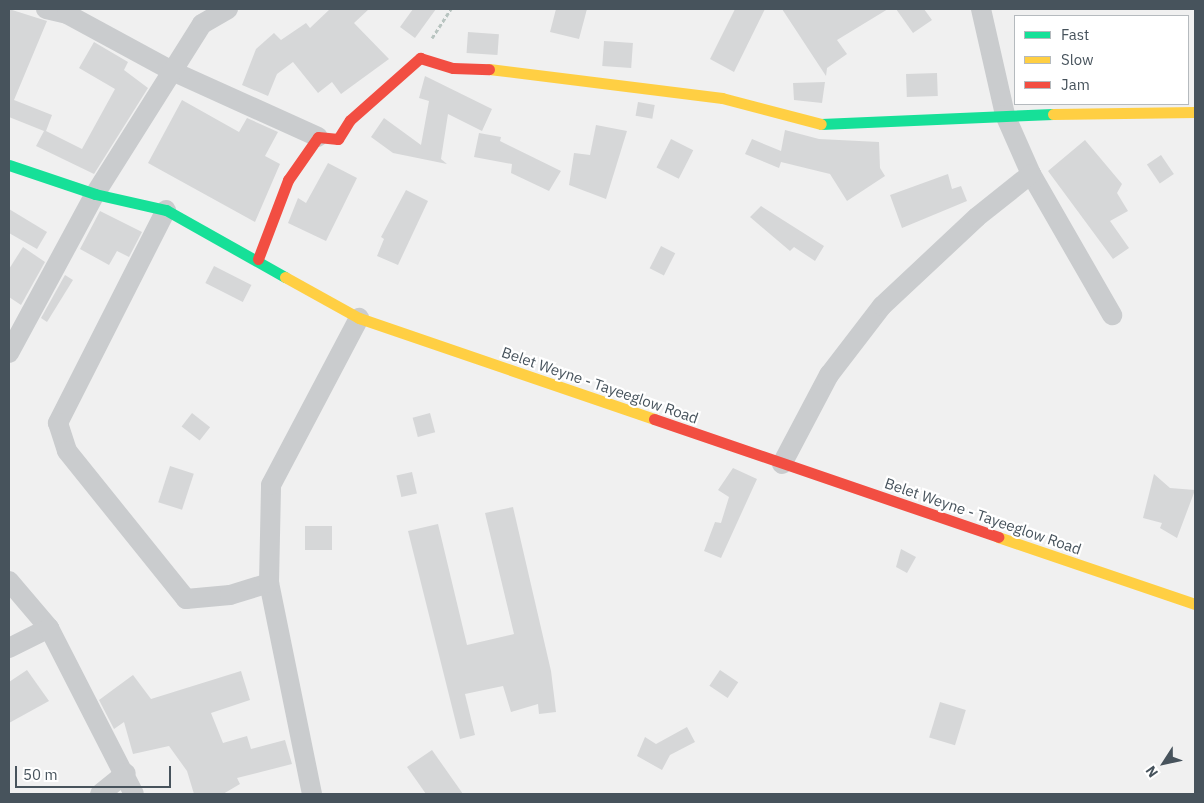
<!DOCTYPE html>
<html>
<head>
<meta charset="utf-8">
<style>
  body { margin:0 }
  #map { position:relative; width:1204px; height:803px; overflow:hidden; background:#f0f0f0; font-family:"IBM Plex Sans",sans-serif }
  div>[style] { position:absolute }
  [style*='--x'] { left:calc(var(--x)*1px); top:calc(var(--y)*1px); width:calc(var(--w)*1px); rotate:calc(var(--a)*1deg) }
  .building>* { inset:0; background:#d6d7d8; transform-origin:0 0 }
  .path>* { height:3px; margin-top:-1.5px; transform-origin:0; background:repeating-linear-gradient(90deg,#b8c4c0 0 4px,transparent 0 6.5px) }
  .street>* { height:20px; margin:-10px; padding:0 10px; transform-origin:10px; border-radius:10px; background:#caccce }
  .fast>* { height:11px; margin:-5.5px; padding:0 5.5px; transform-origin:5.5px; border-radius:5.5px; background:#16e098 }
  .slow>* { height:11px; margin:-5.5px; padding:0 5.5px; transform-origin:5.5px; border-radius:5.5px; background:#ffcf43 }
  .jam>* { height:11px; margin:-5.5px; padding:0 5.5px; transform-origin:5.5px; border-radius:5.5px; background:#f24e42 }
  span { translate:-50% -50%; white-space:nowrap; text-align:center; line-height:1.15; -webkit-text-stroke:4.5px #fff; paint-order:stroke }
  .street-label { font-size:15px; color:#47535c }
  .frame { position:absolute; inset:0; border:10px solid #47535c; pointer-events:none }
  .legend { position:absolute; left:1014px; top:15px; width:175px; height:90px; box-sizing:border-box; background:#fff; border:1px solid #b5babe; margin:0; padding:6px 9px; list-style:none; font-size:15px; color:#47535c }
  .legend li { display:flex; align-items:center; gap:10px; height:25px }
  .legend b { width:25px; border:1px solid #b5babe }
  .north { position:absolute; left:1139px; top:738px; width:50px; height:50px; -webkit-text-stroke:4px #fff; paint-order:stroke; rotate:235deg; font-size:14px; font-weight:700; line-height:20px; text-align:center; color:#47535c }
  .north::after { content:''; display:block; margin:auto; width:18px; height:22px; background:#47535c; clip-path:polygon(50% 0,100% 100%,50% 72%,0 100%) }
  .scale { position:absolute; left:15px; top:766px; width:156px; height:22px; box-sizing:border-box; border:2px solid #47535c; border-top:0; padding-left:6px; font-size:15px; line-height:18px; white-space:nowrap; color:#47535c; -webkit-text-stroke:4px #fff; paint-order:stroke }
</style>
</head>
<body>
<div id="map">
  <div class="building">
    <i style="clip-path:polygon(9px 9px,47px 21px,14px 100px,52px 115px,46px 131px,82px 149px,115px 89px,79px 68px,94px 42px,128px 62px,124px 70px,148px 88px,94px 174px,36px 146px,44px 131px,9px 117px)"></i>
    <i style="clip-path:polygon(330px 9px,369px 9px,354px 23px,389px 59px,341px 94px,332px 82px,318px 93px,293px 62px,277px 74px,268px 96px,242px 85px,256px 49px,274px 33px,281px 40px,306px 23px,310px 28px)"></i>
    <i style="clip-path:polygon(413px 9px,436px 9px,415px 38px,400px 27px)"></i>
    <i style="clip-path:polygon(556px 9px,587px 9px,579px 39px,550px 32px)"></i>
    <i style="clip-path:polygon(735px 9px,765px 9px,734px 72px,710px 59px)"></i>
    <i style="clip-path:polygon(782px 9px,888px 9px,837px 40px,847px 54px,827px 68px,826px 76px)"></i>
    <i style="clip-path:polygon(896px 9px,924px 9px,932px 20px,913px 33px)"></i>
    <i style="left:468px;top:32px;width:31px;height:21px;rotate:4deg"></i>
    <i style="left:604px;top:41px;width:29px;height:25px;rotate:4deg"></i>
    <i style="left:937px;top:73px;width:23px;height:31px;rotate:88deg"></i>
    <i style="clip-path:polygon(425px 76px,492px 109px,482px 131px,448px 114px,441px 159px,447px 164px,393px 153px,371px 137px,384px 118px,421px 145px,429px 101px,419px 98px)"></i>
    <i style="clip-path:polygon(825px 82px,822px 103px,794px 100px,793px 83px)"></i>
    <i style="clip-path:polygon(182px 100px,239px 132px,247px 118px,278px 132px,265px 156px,280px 164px,255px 222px,148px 163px)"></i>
    <i style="left:638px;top:102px;width:17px;height:14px;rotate:10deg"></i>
    <i style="clip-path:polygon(596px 125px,627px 131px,606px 199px,569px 185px,574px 153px,590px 155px)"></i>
    <i style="clip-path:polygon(785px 130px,819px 139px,879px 142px,880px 168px,885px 176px,847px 201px,830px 174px,781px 162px,779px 168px,745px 154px,752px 139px,781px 151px)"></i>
    <i style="clip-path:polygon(479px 133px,501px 137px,500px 141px,561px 171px,549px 191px,511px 173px,512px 164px,474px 157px)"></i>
    <i style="left:671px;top:139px;width:25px;height:32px;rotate:27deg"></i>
    <i style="clip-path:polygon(1085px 140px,1122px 184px,1117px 193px,1128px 211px,1110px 221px,1129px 248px,1113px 259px,1048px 171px)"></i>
    <i style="left:1161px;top:155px;width:23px;height:17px;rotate:56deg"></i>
    <i style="clip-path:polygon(328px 163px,357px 178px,326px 241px,288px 223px,298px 198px,306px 203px)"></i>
    <i style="clip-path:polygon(948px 174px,952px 189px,961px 186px,967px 201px,902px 228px,890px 195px)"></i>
    <i style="clip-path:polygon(406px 190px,428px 201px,398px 265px,377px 256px,384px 239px,381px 237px)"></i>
    <i style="clip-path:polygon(761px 206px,824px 246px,815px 261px,794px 247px,790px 251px,750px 217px)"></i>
    <i style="clip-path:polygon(9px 209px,47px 232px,37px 249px,9px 233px)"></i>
    <i style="clip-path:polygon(100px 211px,142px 232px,129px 257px,117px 251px,109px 265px,80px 249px)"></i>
    <i style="left:661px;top:246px;width:16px;height:25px;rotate:27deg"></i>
    <i style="clip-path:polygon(23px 247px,45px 262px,21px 305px,9px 297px,9px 269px)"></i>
    <i style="left:214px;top:266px;width:42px;height:19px;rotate:27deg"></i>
    <i style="clip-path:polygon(65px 275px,73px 280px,47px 322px,41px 318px)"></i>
    <i style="left:192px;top:413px;width:23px;height:17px;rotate:38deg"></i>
    <i style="left:430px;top:413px;width:20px;height:18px;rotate:75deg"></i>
    <i style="left:170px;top:466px;width:25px;height:38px;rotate:18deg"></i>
    <i style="clip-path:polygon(733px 468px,757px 479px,721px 558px,704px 551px,715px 522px,721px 523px,729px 497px,718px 490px)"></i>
    <i style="left:412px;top:472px;width:22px;height:16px;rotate:77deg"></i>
    <i style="clip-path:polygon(1154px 474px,1170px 488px,1195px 490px,1177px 538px,1160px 528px,1162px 523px,1143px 518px)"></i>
    <i style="clip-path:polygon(513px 507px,551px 671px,556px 712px,539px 714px,538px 704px,511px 712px,503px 686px,465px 694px,475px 735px,460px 739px,408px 531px,438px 524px,467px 645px,514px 634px,485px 513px)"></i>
    <i style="left:332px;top:526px;width:24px;height:27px;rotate:90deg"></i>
    <i style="clip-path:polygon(901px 549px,916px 557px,907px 573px,896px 567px)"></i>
    <i style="clip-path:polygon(27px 670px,49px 701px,9px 723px,9px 682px)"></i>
    <i style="left:720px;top:670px;width:22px;height:19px;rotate:34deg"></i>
    <i style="clip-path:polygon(241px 671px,250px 700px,211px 713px,223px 743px,247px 736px,251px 749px,285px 740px,292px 764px,237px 778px,240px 784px,223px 794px,194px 794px,187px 771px,169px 746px,133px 754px,124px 722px,114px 729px,99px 700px,133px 675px,151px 699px)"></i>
    <i style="left:940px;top:702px;width:27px;height:37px;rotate:17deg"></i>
    <i style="clip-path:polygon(687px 727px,695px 742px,670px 755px,662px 770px,637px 756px,645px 737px,656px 744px)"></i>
    <i style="clip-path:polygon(432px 750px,463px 794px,426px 794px,407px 767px)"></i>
  </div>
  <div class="path">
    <i style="--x:432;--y:38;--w:35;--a:-57"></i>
  </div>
  <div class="street">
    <i style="--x:46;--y:9;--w:22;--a:13"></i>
    <i style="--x:67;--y:14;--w:119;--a:28.5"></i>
    <i style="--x:172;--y:71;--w:160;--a:24.3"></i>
    <i style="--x:981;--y:9;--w:109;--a:77.2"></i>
    <i style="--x:1005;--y:115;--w:64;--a:66.2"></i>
    <i style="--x:1031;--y:174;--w:163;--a:60.1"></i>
    <i style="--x:166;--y:210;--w:239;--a:116.9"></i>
    <i style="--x:58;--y:423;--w:29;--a:72"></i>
    <i style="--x:67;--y:451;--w:190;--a:51.2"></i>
    <i style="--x:186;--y:599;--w:44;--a:-5.2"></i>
    <i style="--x:230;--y:595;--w:41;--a:-17.1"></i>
    <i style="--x:9;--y:353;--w:181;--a:-61.6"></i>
    <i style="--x:95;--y:194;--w:201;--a:-57.8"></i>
    <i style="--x:202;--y:24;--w:30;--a:-30"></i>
    <i style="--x:782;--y:464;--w:101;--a:-62.2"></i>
    <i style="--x:829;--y:375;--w:87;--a:-52.5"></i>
    <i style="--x:882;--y:306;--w:130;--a:-43.1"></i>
    <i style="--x:977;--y:217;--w:69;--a:-38.5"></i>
    <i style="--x:9;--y:581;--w:62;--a:49.6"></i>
    <i style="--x:49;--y:628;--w:45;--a:153.4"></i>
    <i style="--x:49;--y:628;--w:186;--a:62.9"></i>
    <i style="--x:100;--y:794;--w:33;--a:-39"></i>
    <i style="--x:312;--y:794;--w:215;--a:-101.5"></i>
    <i style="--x:269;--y:583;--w:98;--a:-88.8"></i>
    <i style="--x:271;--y:485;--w:189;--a:-62.2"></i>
  </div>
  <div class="fast">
    <i style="--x:821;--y:124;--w:232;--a:-2.5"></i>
    <i style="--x:9;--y:165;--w:91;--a:18.6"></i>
    <i style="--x:95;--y:194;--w:73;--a:12.7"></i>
    <i style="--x:166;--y:210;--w:137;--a:29.4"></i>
  </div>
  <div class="slow">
    <i style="--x:489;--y:69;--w:235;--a:7.1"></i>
    <i style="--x:722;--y:98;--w:102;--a:14.7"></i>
    <i style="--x:1053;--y:114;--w:142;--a:-0.8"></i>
    <i style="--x:285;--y:277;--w:85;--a:29"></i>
    <i style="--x:359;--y:318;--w:312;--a:18.9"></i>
    <i style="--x:998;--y:537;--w:208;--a:18.8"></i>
  </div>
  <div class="jam">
    <i style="--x:258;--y:259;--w:85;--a:-69.2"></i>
    <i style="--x:288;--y:180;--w:52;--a:-55.1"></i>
    <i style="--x:318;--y:137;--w:20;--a:6"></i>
    <i style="--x:338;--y:139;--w:22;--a:-58"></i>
    <i style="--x:350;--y:120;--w:94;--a:-41.5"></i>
    <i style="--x:420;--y:58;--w:34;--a:17"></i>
    <i style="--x:453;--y:68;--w:36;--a:2"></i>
    <i style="--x:654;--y:419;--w:364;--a:18.9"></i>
  </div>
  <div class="street-label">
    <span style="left:600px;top:385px;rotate:19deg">Belet Weyne - Tayeeglow Road</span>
    <span style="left:983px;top:516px;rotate:19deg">Belet Weyne - Tayeeglow Road</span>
  </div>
  <div class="frame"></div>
  <ul class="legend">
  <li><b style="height:6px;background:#16e098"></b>Fast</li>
  <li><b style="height:6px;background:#ffcf43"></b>Slow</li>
  <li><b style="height:6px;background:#f24e42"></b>Jam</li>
  </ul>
  <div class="north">N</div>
  <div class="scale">50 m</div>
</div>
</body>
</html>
